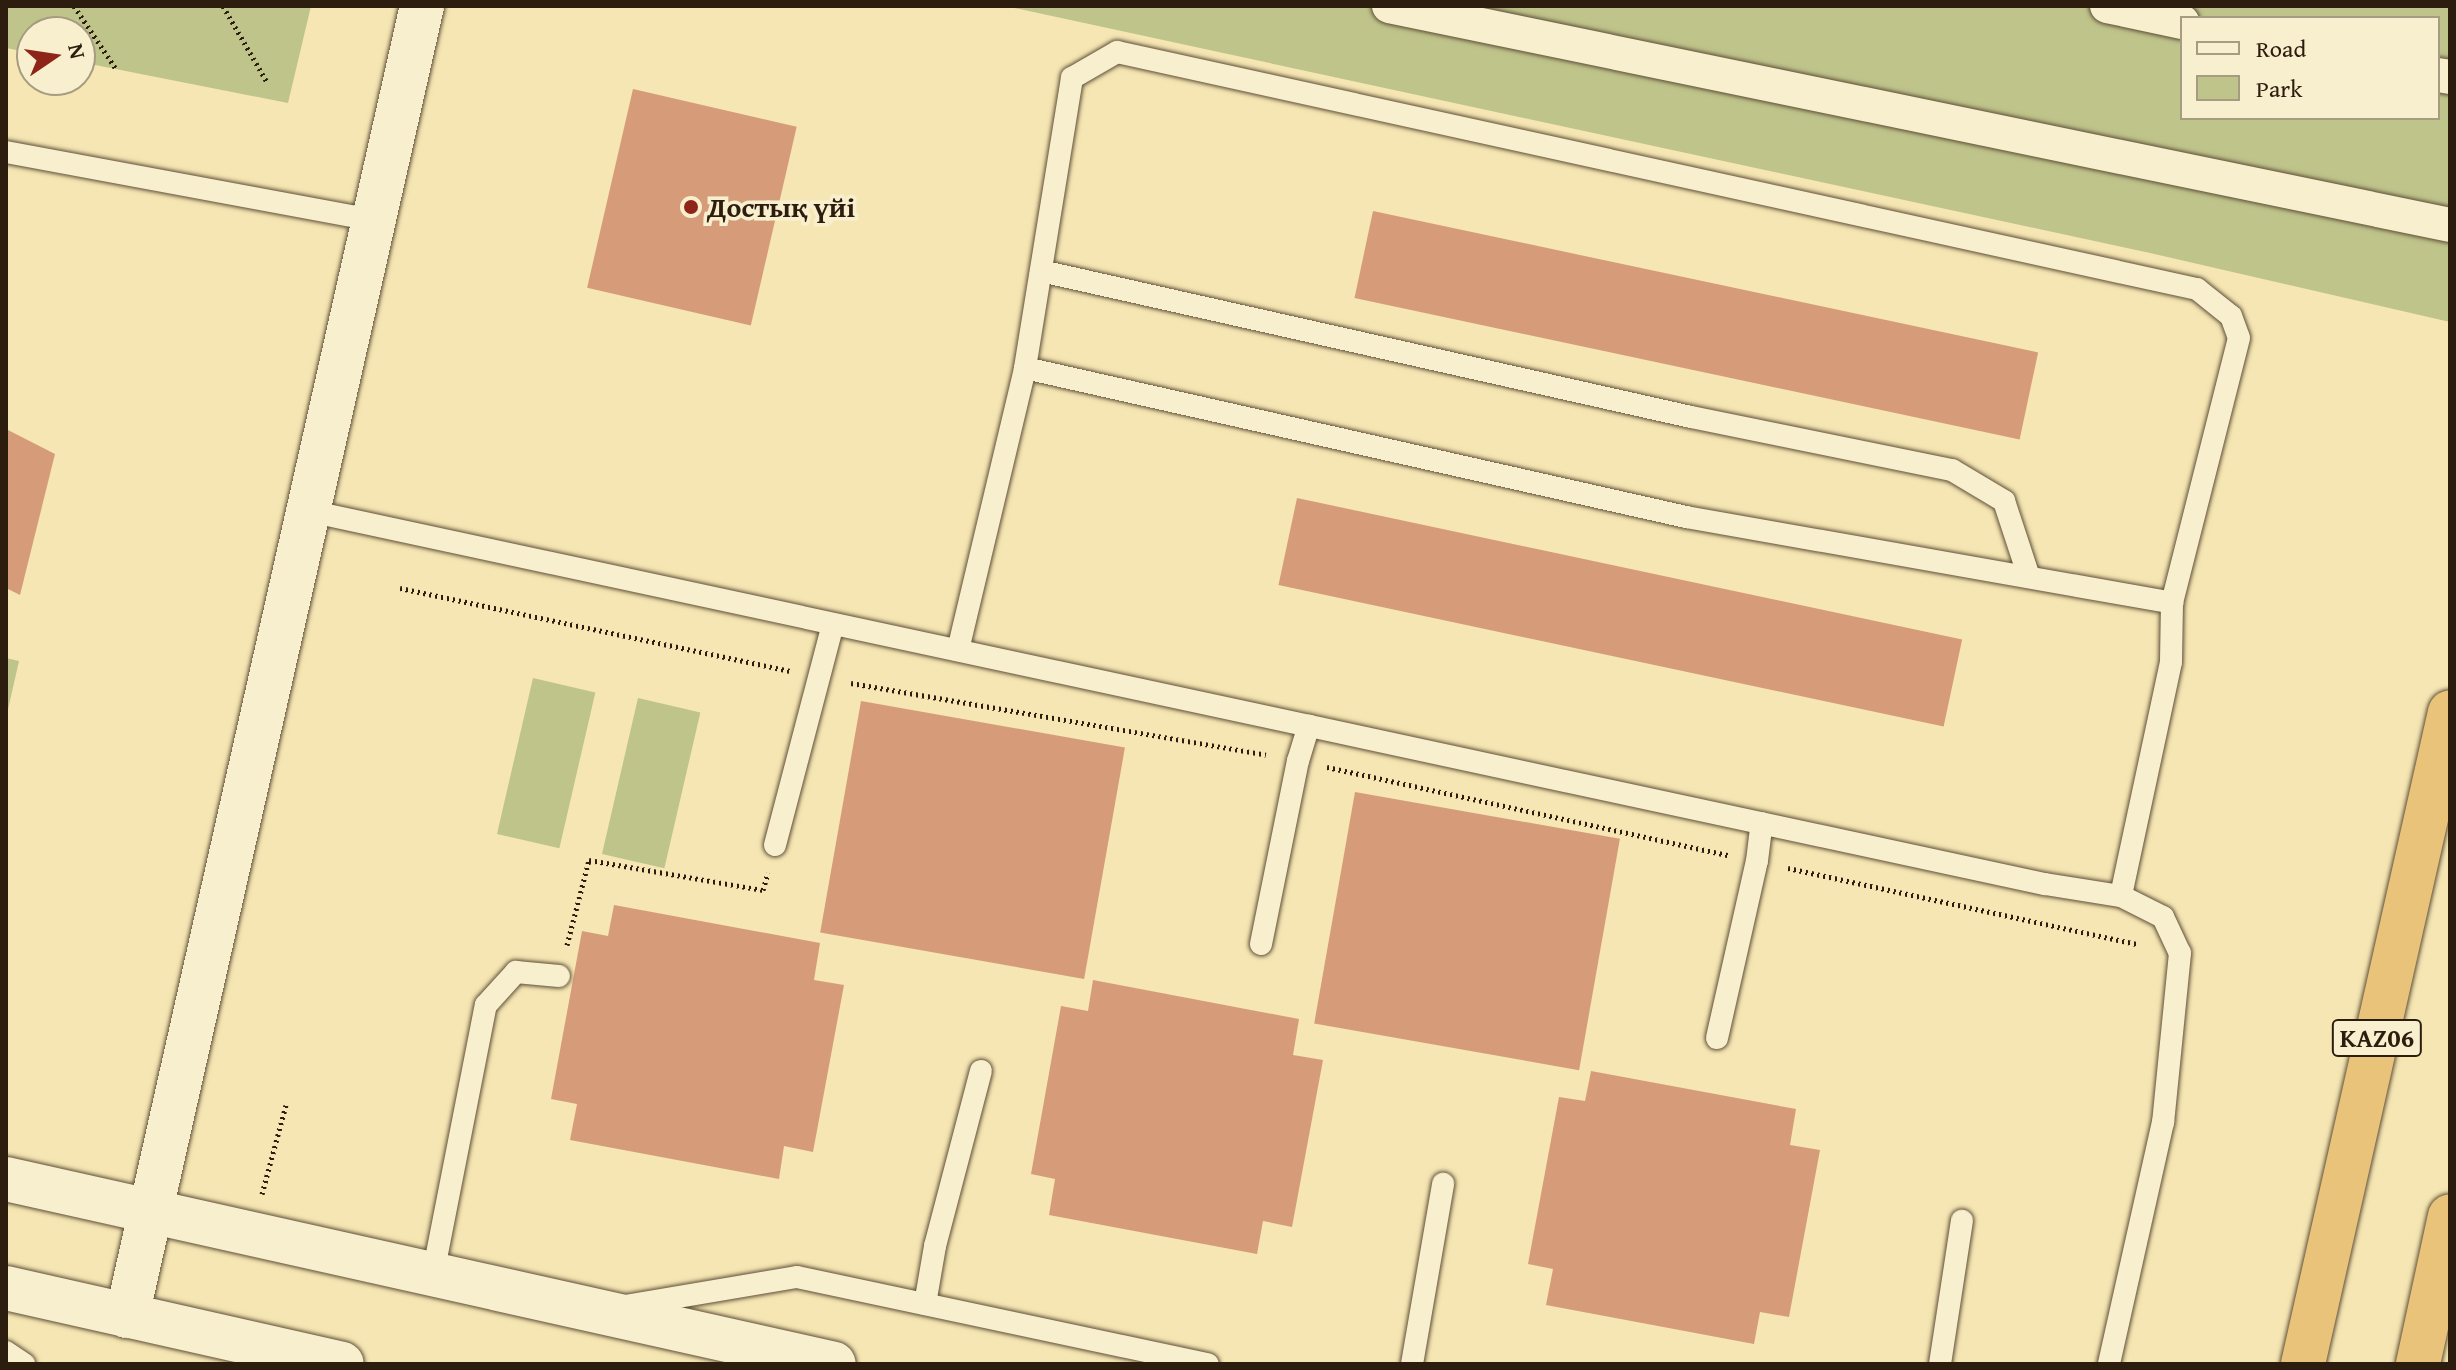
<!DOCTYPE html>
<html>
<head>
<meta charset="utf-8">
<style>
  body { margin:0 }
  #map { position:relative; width:2456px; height:1370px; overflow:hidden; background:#f5e6b3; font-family:"Gentium Book Plus",serif }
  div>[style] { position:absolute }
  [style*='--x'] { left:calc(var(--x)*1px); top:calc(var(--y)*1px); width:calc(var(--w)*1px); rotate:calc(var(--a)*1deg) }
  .green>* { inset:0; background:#bfc48b; transform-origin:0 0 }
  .building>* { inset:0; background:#d69c7a; transform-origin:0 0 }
  .path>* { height:5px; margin-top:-2.5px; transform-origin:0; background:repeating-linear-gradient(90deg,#2d1d0f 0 2px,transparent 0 6px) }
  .roads { filter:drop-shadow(0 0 2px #5f4f38) drop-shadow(0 0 2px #5f4f38) }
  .service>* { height:22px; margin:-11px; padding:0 11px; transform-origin:11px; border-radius:11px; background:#f8efce }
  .pedestrian>* { height:34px; margin:-17px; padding:0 17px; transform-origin:17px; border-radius:17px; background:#f8efce }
  .minor>* { height:44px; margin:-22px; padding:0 22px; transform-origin:22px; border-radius:22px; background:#f8efce }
  .tertiary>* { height:44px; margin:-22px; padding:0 22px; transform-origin:22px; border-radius:22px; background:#f8efce }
  .trunk>* { height:44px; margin:-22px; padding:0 22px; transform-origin:22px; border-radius:22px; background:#eac37a }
  .dots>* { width:22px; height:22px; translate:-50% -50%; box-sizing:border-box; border:4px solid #f8efce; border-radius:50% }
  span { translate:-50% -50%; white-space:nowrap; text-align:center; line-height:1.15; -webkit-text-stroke:7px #f8efce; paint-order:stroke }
  .shield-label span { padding:2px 6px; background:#f8efce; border:2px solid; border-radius:6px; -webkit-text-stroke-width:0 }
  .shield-label { font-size:26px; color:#2d1d0f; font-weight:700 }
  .poi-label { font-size:28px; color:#2d1d0f; font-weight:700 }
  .left { translate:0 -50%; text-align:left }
  .frame { position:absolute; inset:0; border:8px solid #2d1d0f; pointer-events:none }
  .legend { position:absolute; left:2180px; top:16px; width:260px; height:104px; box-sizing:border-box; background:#f8efce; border:2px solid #a79b82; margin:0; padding:10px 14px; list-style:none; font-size:24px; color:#2d1d0f }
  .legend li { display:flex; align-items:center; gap:16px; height:40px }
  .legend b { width:40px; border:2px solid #a79b82 }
  .north { position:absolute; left:16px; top:16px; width:80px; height:80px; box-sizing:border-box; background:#f8efce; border:2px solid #a79b82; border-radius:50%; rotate:77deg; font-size:22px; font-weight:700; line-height:32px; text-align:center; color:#2d1d0f }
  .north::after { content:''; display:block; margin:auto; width:28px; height:36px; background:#8f2418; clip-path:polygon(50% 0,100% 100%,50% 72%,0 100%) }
</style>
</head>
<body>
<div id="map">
  <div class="green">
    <i style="clip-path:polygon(6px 6px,311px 6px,288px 103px,80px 62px,80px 32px,32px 32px,32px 53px,6px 48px)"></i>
    <i style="clip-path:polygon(evenodd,1005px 6px,2450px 6px,2450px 322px,2150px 253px,1005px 6px,2182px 18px,2438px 18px,2438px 118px,2182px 118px,2182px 18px)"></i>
    <i style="clip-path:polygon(6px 658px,19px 661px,6px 718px)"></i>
    <i style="left:533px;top:678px;width:64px;height:160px;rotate:13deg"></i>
    <i style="left:638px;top:698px;width:64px;height:160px;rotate:13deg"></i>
  </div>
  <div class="building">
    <i style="left:633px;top:89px;width:168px;height:204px;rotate:13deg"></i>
    <i style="left:1373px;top:211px;width:680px;height:89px;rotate:12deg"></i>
    <i style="clip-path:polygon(6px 429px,55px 454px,20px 595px,6px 588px)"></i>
    <i style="left:1297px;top:498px;width:680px;height:89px;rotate:12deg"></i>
    <i style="left:861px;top:701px;width:268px;height:235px;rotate:10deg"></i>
    <i style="left:1355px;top:792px;width:269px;height:235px;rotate:10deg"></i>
    <i style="clip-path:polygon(614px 905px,820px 943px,814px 980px,844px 985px,813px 1152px,784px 1146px,779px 1179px,570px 1140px,577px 1104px,551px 1099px,582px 931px,608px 936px)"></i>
    <i style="clip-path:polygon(1093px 980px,1299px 1019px,1293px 1055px,1323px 1060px,1292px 1227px,1263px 1221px,1257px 1254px,1049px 1215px,1055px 1179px,1031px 1174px,1061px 1006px,1088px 1011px)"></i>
    <i style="clip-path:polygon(1591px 1071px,1796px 1109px,1790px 1145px,1820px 1150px,1789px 1317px,1760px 1312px,1754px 1344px,1546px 1305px,1553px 1269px,1528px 1264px,1559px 1097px,1585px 1101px)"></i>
  </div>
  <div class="path">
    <i style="--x:74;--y:6;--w:76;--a:56.3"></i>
    <i style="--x:223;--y:6;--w:88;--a:59.9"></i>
    <i style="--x:400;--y:588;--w:399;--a:12"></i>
    <i style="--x:851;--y:683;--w:421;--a:9.8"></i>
    <i style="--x:1327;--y:767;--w:411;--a:12.4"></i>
    <i style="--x:1788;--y:868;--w:358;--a:12.3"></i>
    <i style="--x:567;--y:945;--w:88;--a:-75.5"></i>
    <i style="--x:589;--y:860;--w:177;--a:9.8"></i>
    <i style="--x:763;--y:890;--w:18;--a:-74"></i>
    <i style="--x:262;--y:1194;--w:92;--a:-74.9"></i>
  </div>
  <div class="roads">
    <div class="service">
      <i style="--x:6;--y:152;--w:373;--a:10.5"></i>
      <i style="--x:1041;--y:271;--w:666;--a:12.66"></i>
      <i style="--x:1691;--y:417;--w:266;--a:11.5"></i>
      <i style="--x:1952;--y:470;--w:61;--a:30.8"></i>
      <i style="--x:2004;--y:501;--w:80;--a:71.8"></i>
      <i style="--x:1025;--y:368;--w:678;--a:12.7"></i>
      <i style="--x:1686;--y:517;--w:494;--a:10"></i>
      <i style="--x:2172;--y:603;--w:59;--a:91"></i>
      <i style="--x:2171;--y:662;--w:239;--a:102.1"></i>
      <i style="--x:309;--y:511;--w:1776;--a:12.13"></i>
      <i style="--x:2045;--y:884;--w:77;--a:9"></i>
      <i style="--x:2121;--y:896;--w:47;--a:26.6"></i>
      <i style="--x:2163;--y:917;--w:40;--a:65"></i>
      <i style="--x:2180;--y:953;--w:170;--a:95.7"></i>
      <i style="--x:2163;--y:1122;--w:248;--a:102.6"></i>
      <i style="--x:958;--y:650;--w:290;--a:-76.6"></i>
      <i style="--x:1025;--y:368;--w:294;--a:-80.8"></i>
      <i style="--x:1072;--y:78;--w:52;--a:-30"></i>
      <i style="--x:1117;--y:52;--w:1106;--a:12.38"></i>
      <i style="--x:2197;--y:289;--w:43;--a:38.5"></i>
      <i style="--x:2231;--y:316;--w:23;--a:70"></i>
      <i style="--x:2239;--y:338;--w:273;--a:104.2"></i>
      <i style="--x:775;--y:845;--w:228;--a:-75.3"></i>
      <i style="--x:1261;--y:944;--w:187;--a:-78.6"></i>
      <i style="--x:1298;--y:761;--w:37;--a:-73"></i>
      <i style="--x:1717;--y:1038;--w:181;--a:-77.3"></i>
      <i style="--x:1757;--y:861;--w:38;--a:-83"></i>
      <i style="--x:433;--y:1274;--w:274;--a:-78.9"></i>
      <i style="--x:486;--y:1005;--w:45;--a:-47.7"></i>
      <i style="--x:516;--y:972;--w:43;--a:5.3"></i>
      <i style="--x:925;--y:1304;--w:59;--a:-80.2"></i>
      <i style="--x:935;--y:1246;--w:181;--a:-75.3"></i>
      <i style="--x:625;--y:1306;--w:174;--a:-9.6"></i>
      <i style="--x:797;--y:1277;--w:420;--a:12"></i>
      <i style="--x:6;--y:1352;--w:22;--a:34"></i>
      <i style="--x:1412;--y:1364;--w:183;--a:-80.2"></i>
      <i style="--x:1940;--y:1364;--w:145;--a:-81.3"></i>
    </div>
    <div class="pedestrian">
      <i style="--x:1389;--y:6;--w:1083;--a:11.66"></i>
      <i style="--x:2107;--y:6;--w:77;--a:12"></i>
      <i style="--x:2438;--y:75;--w:12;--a:9"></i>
    </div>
    <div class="minor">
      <i style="--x:127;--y:1316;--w:1343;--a:-77.31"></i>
    </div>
    <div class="tertiary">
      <i style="--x:6;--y:1179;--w:848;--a:12.59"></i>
      <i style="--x:6;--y:1288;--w:344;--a:12.7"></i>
    </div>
    <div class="trunk">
      <i style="--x:2303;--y:1364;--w:668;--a:-77.29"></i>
      <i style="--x:2418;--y:1364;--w:151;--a:-77.8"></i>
    </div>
  </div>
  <div class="dots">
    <i style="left:691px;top:207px;background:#8f2418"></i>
  </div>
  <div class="shield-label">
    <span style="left:2377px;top:1038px">KАZ06</span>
  </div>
  <div class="poi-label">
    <span class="left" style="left:707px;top:207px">Достық үйі</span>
  </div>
  <div class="frame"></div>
  <ul class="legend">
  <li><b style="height:10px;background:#f8efce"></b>Road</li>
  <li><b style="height:22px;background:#bfc48b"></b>Park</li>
  </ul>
  <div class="north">N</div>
</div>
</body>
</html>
